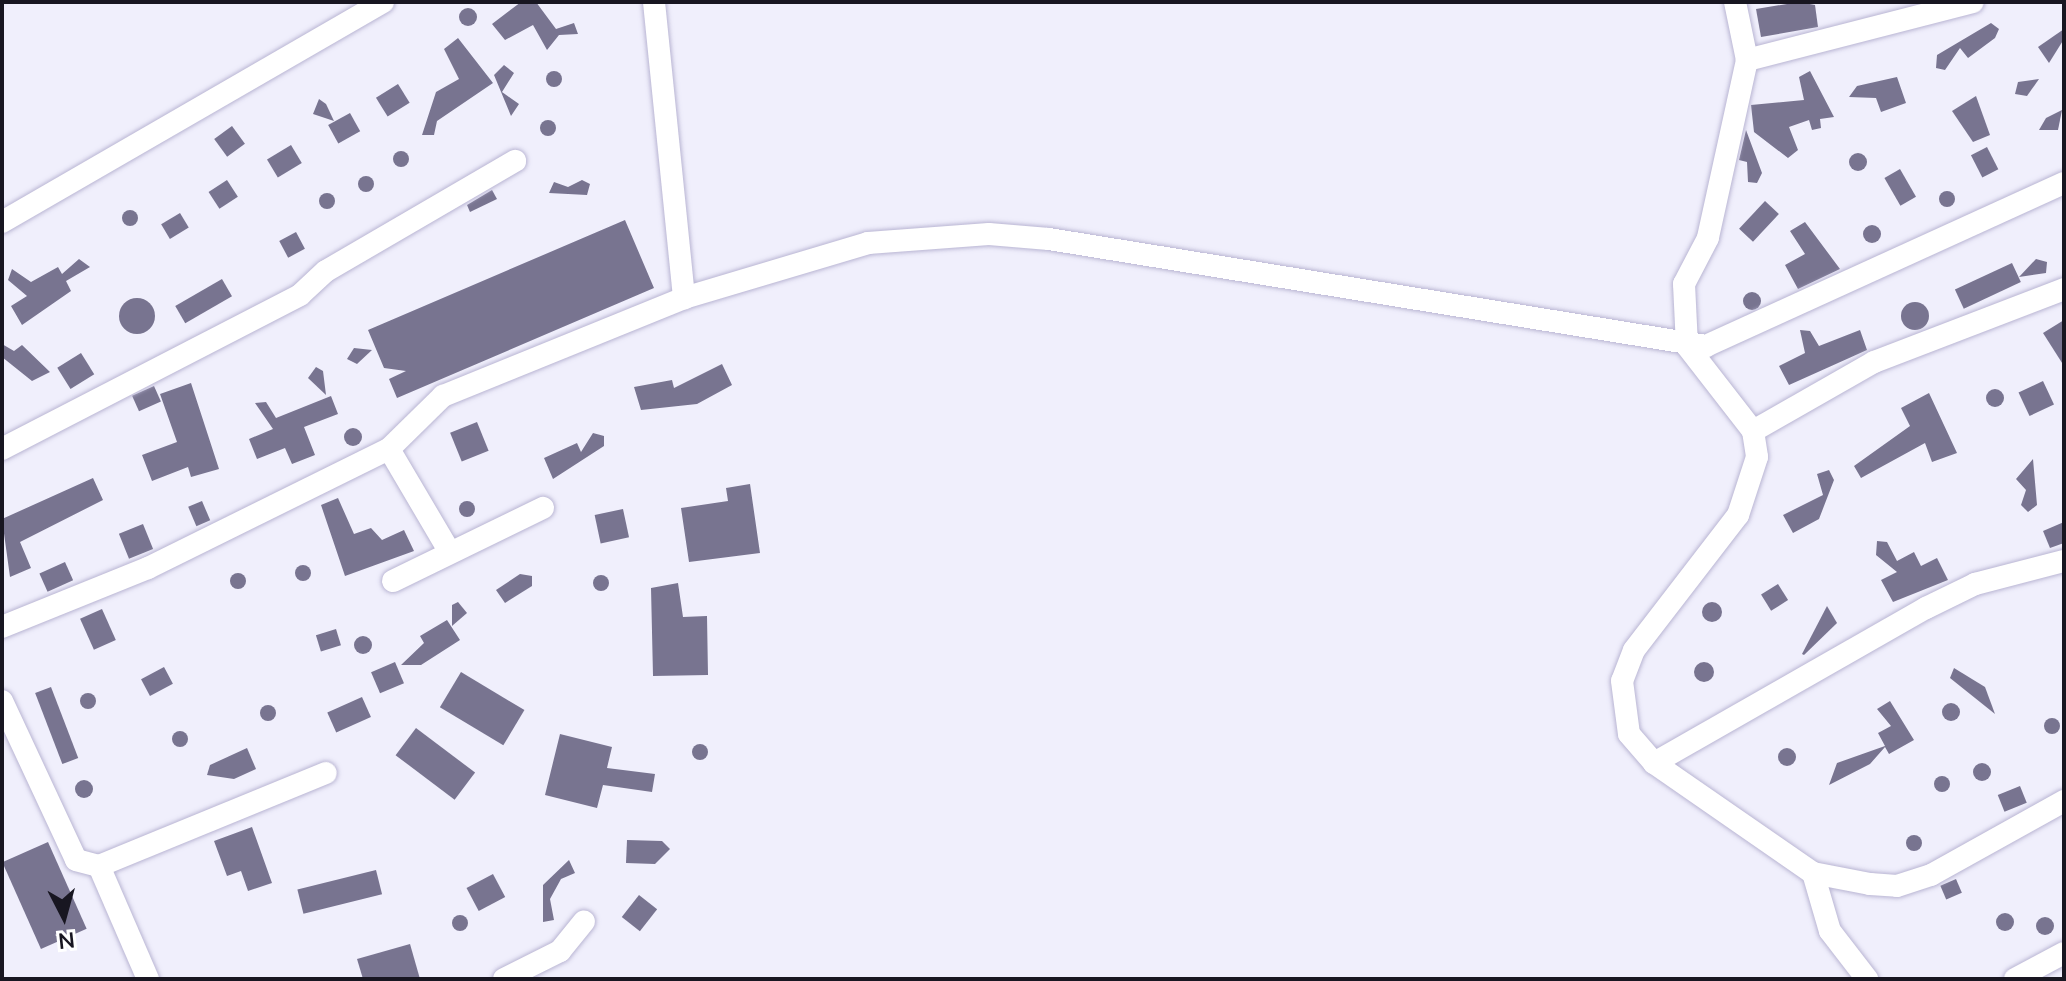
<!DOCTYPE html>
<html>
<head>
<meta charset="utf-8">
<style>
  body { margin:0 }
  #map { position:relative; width:2066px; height:981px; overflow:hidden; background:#f0effc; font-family:Mulish,sans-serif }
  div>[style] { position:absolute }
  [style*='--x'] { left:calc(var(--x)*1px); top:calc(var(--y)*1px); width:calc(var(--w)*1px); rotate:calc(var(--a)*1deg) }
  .building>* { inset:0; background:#787490; transform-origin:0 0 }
  .round { border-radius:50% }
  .roads { filter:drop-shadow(0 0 2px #b9b5d3) drop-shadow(0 0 2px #b9b5d3) }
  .street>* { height:22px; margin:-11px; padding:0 11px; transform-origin:11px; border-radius:11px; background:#fff }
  span { translate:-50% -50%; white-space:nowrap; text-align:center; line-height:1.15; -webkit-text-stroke:8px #fff; paint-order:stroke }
  .frame { position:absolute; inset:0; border:4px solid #181621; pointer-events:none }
  .north { position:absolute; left:24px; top:877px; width:80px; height:80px; -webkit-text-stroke:6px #fff; paint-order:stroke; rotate:174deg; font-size:22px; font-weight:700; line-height:32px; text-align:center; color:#181621 }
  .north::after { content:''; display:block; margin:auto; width:28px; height:36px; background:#181621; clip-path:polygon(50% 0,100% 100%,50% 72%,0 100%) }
</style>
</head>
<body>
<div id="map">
  <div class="building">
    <i style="clip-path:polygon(521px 2px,536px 2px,556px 29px,574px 23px,578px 34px,559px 35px,547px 50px,533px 25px,505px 40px,492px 24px)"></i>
    <i style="clip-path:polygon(1799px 2px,1815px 5px,1818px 27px,1761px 37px,1756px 9px)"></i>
    <i class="round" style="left:459px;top:8px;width:18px;height:18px"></i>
    <i style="clip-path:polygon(1991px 23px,1999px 29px,1995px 38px,1968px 58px,1960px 48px,1945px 70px,1936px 68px,1937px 55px)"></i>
    <i style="clip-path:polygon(2064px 29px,2064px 39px,2049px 63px,2038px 47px)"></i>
    <i style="clip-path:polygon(458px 38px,493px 83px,437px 121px,434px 135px,422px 135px,436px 92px,459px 79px,444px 49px)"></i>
    <i style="clip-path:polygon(504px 65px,514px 73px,502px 92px,519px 104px,511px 116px,494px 75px)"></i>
    <i class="round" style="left:546px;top:71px;width:16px;height:16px"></i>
    <i style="clip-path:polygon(1810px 71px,1834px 117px,1820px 119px,1821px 128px,1812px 130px,1809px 120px,1789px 127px,1798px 150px,1788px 158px,1754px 132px,1751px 105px,1804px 100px,1799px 77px)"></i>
    <i style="clip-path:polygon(1897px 77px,1906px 103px,1881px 112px,1876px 98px,1849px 97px,1857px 86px)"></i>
    <i style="clip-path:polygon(2039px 79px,2027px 96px,2015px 94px,2018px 82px)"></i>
    <i style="left:398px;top:84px;width:22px;height:26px;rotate:58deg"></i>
    <i style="clip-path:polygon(1976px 96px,1990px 135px,1973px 142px,1952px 111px)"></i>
    <i style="clip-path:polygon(319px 99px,326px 104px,334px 121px,313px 114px)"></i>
    <i style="clip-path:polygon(2062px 110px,2058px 130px,2039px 130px,2046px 118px)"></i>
    <i style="left:350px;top:113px;width:21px;height:25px;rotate:61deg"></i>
    <i class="round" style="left:540px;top:120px;width:16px;height:16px"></i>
    <i style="left:232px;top:126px;width:22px;height:22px;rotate:54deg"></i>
    <i style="clip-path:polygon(1746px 130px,1762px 173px,1757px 183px,1748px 182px,1747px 162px,1739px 160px)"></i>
    <i style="left:291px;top:145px;width:21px;height:28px;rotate:59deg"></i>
    <i style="left:1987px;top:147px;width:25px;height:18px;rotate:63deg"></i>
    <i class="round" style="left:393px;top:151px;width:16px;height:16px"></i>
    <i class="round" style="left:1849px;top:153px;width:18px;height:18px"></i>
    <i style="left:1900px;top:169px;width:32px;height:18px;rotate:60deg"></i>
    <i class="round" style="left:358px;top:176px;width:16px;height:16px"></i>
    <i style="left:227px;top:180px;width:20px;height:22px;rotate:57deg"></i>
    <i style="clip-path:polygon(582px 180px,590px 184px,587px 195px,549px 193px,554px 182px,568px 187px)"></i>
    <i style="clip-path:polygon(492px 190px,497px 199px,470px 212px,467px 205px)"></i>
    <i class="round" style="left:1939px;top:191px;width:16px;height:16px"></i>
    <i class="round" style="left:319px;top:193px;width:16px;height:16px"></i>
    <i style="left:1765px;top:201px;width:19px;height:38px;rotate:43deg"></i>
    <i class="round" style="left:122px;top:210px;width:16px;height:16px"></i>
    <i style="left:180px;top:213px;width:17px;height:22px;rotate:59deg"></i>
    <i style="clip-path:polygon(625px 220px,654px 288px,397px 398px,389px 379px,406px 371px,384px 368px,368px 330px)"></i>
    <i style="clip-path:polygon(1805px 222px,1840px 269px,1798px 289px,1785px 265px,1805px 254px,1790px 231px)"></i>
    <i class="round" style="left:1863px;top:225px;width:18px;height:18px"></i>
    <i style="left:296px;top:232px;width:19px;height:19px;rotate:62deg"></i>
    <i style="clip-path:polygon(79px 259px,90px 267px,66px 281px,71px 291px,22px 325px,11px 306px,27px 296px,8px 280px,12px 269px,31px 282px,58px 267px,62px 274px)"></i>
    <i style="clip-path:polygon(2036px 259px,2047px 262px,2046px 273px,2019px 277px)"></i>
    <i style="left:2012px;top:263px;width:21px;height:63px;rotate:65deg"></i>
    <i style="left:222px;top:279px;width:20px;height:54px;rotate:60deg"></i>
    <i class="round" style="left:1743px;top:292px;width:18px;height:18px"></i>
    <i class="round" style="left:119px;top:298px;width:36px;height:36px"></i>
    <i class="round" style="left:1901px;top:302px;width:28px;height:28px"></i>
    <i style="clip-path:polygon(2064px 320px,2064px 366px,2043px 333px)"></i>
    <i style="clip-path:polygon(1800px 330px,1810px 331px,1819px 346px,1860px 330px,1867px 350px,1789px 385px,1779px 366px,1805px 353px)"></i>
    <i style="clip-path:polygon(2px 344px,14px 351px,22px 345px,50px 372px,32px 381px,2px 357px)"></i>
    <i style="clip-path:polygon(354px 348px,372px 350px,357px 364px,347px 359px)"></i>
    <i style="left:81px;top:353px;width:25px;height:28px;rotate:58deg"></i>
    <i style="clip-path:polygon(722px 364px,732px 385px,697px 404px,641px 410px,634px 387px,672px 380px,674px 388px)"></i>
    <i style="clip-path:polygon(316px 367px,323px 371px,326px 395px,308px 378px)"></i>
    <i style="left:2043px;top:381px;width:26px;height:27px;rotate:65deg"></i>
    <i style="clip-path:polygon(191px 383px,219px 469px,191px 477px,188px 467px,152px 481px,142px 455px,177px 442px,160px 394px)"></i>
    <i style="left:154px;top:386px;width:17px;height:24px;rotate:66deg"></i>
    <i class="round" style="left:1986px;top:389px;width:18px;height:18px"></i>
    <i style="clip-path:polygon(1929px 393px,1957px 453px,1932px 462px,1925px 443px,1861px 478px,1854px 466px,1910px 426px,1901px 408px)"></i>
    <i style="clip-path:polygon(331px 396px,338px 414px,304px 427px,315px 455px,292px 464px,285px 448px,257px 459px,249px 439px,273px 429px,255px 403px,266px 402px,276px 418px)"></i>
    <i style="left:477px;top:422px;width:31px;height:29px;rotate:68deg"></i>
    <i class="round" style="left:344px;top:428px;width:18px;height:18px"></i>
    <i style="clip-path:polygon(593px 433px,604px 436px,604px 446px,553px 479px,544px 458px,577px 443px,581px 452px)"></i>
    <i style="clip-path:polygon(2033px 459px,2037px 505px,2028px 512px,2021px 505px,2026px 490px,2016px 479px)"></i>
    <i style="clip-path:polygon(1829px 470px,1834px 480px,1819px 519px,1793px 533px,1783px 515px,1823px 495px,1817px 474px)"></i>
    <i style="clip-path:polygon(93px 478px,103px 500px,20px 542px,31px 568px,10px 577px,2px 519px)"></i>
    <i style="clip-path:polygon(750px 484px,760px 553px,689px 562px,681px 508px,728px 501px,726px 488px)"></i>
    <i style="clip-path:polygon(338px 498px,354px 534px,371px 528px,382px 540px,404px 530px,414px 551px,345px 576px,321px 505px)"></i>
    <i class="round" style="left:459px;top:501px;width:16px;height:16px"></i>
    <i style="left:202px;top:501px;width:21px;height:15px;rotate:67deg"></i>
    <i style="left:623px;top:509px;width:29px;height:29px;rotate:78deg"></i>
    <i style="clip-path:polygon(2064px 522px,2064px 543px,2050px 548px,2043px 531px)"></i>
    <i style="left:143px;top:524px;width:27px;height:26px;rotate:68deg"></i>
    <i style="clip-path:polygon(1877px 541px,1887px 542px,1897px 561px,1914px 552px,1921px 566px,1937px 558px,1948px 580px,1893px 602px,1881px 580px,1897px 572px,1876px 555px)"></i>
    <i style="left:65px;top:562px;width:20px;height:28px;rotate:66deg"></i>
    <i class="round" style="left:295px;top:565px;width:16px;height:16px"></i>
    <i class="round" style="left:230px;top:573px;width:16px;height:16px"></i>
    <i style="clip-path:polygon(520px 574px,532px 576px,532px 586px,505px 603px,496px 590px)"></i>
    <i class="round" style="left:593px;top:575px;width:16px;height:16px"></i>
    <i style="clip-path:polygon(678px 583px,683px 617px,707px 616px,708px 675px,653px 676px,651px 588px)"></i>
    <i style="left:1778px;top:584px;width:19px;height:20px;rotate:58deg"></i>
    <i style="clip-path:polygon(458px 602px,467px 613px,452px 626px,452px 605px)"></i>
    <i class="round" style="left:1702px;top:602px;width:20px;height:20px"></i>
    <i style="clip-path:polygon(1827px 606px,1837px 623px,1804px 655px,1802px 654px)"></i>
    <i style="left:102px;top:609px;width:34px;height:24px;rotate:66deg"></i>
    <i style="clip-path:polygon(447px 620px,460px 640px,421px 665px,401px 665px,424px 643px,420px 636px)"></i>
    <i style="left:336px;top:629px;width:17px;height:21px;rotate:73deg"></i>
    <i class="round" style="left:354px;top:636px;width:18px;height:18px"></i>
    <i style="left:395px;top:662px;width:23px;height:26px;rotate:67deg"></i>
    <i class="round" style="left:1694px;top:662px;width:20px;height:20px"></i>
    <i style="left:164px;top:667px;width:19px;height:26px;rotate:62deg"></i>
    <i style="clip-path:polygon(1954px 668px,1985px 687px,1995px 714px,1950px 678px)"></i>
    <i style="left:461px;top:672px;width:74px;height:41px;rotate:31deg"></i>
    <i style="left:51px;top:687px;width:76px;height:17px;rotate:69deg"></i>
    <i class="round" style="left:80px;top:693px;width:16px;height:16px"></i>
    <i style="left:362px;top:697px;width:22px;height:38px;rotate:66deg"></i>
    <i style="clip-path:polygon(1890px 701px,1914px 740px,1889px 754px,1885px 747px,1870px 764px,1829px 785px,1837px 763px,1885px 746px,1878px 733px,1891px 726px,1877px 709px)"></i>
    <i class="round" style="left:1942px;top:703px;width:18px;height:18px"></i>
    <i class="round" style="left:260px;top:705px;width:16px;height:16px"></i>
    <i class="round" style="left:2044px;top:718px;width:16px;height:16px"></i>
    <i style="left:416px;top:728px;width:74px;height:34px;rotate:37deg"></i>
    <i class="round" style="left:172px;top:731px;width:16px;height:16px"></i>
    <i style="clip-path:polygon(560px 734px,612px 747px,607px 768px,655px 774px,652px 792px,603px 785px,597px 808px,545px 795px)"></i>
    <i class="round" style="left:692px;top:744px;width:16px;height:16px"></i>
    <i style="clip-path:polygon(247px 748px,256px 769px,234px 779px,207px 775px,210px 765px)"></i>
    <i class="round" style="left:1778px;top:748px;width:18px;height:18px"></i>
    <i class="round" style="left:1973px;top:763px;width:18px;height:18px"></i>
    <i class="round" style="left:1934px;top:776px;width:16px;height:16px"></i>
    <i class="round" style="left:75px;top:780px;width:18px;height:18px"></i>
    <i style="left:2020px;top:786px;width:18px;height:24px;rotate:68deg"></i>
    <i style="clip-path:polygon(252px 827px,272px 883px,248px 891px,241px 871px,227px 876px,214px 841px)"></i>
    <i class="round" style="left:1906px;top:835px;width:16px;height:16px"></i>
    <i style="clip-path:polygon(627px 840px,662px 841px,670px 849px,655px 864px,626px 863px)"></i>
    <i style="left:48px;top:842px;width:95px;height:50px;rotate:66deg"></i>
    <i style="clip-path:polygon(569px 860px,575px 873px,561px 879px,550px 899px,554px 920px,543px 922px,543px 885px)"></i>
    <i style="left:376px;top:870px;width:25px;height:81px;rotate:76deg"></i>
    <i style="left:493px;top:874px;width:26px;height:30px;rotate:62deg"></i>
    <i style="left:1956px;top:879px;width:15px;height:17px;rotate:67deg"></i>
    <i style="left:639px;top:895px;width:23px;height:28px;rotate:38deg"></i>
    <i class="round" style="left:1996px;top:913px;width:18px;height:18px"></i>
    <i class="round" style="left:452px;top:915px;width:16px;height:16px"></i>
    <i class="round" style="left:2036px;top:917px;width:18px;height:18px"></i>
    <i style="clip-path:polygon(410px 944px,420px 979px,363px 979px,357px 959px)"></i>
  </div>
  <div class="roads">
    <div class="street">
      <i style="--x:654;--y:2;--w:298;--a:84.2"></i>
      <i style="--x:1735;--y:2;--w:59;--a:78.3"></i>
      <i style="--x:1747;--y:60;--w:182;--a:102.4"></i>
      <i style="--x:1708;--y:238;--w:52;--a:117.6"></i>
      <i style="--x:1684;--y:284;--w:62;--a:87.2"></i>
      <i style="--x:1687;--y:346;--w:108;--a:52.2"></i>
      <i style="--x:1753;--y:431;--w:26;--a:81"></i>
      <i style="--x:1757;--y:457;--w:61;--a:108.1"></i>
      <i style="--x:1738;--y:515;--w:170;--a:127.6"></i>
      <i style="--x:1634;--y:650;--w:33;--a:111"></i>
      <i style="--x:1622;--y:681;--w:53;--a:82.5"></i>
      <i style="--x:1629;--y:734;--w:38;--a:49"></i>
      <i style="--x:1654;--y:763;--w:193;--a:34.7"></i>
      <i style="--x:1813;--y:873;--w:58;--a:10.9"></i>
      <i style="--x:1870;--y:884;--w:27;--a:4"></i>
      <i style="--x:1897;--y:886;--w:36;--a:-18"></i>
      <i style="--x:1931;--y:875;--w:152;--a:-29.1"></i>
      <i style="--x:1747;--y:60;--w:233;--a:-14.4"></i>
      <i style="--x:2;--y:222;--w:440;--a:-30"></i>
      <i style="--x:1753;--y:431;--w:139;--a:-29.7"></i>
      <i style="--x:1874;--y:362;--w:204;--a:-21"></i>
      <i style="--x:2;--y:449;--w:335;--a:-27.3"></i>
      <i style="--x:300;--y:295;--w:35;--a:-43"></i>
      <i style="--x:326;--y:271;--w:219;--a:-30.2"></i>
      <i style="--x:389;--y:449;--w:118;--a:59.5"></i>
      <i style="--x:393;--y:581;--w:167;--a:-26"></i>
      <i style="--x:2;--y:627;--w:157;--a:-22"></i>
      <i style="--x:148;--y:568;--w:269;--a:-26.3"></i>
      <i style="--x:389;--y:449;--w:76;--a:-44.5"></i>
      <i style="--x:443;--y:396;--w:260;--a:-22.1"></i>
      <i style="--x:684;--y:298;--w:192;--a:-16.6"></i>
      <i style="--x:868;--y:243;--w:121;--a:-4.3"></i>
      <i style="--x:989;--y:234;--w:60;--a:4.8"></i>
      <i style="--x:1049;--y:239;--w:666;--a:9.25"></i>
      <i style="--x:1706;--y:346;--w:393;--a:-24.5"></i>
      <i style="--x:2;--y:701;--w:175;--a:65"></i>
      <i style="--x:76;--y:860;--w:24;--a:15"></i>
      <i style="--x:99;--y:866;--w:123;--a:66.6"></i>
      <i style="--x:1654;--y:763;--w:313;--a:-29.7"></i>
      <i style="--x:1926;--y:608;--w:55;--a:-26.1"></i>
      <i style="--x:1975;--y:584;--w:92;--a:-14.5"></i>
      <i style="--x:99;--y:866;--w:245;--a:-22.3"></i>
      <i style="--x:1813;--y:873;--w:60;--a:73.7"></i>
      <i style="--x:1830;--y:931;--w:61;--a:52.4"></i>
      <i style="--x:504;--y:979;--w:63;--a:-26.6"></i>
      <i style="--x:560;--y:951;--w:38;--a:-51"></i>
      <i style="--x:2015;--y:979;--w:55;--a:-28"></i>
    </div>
  </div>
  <div class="frame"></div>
  <div class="north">N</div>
</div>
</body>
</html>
